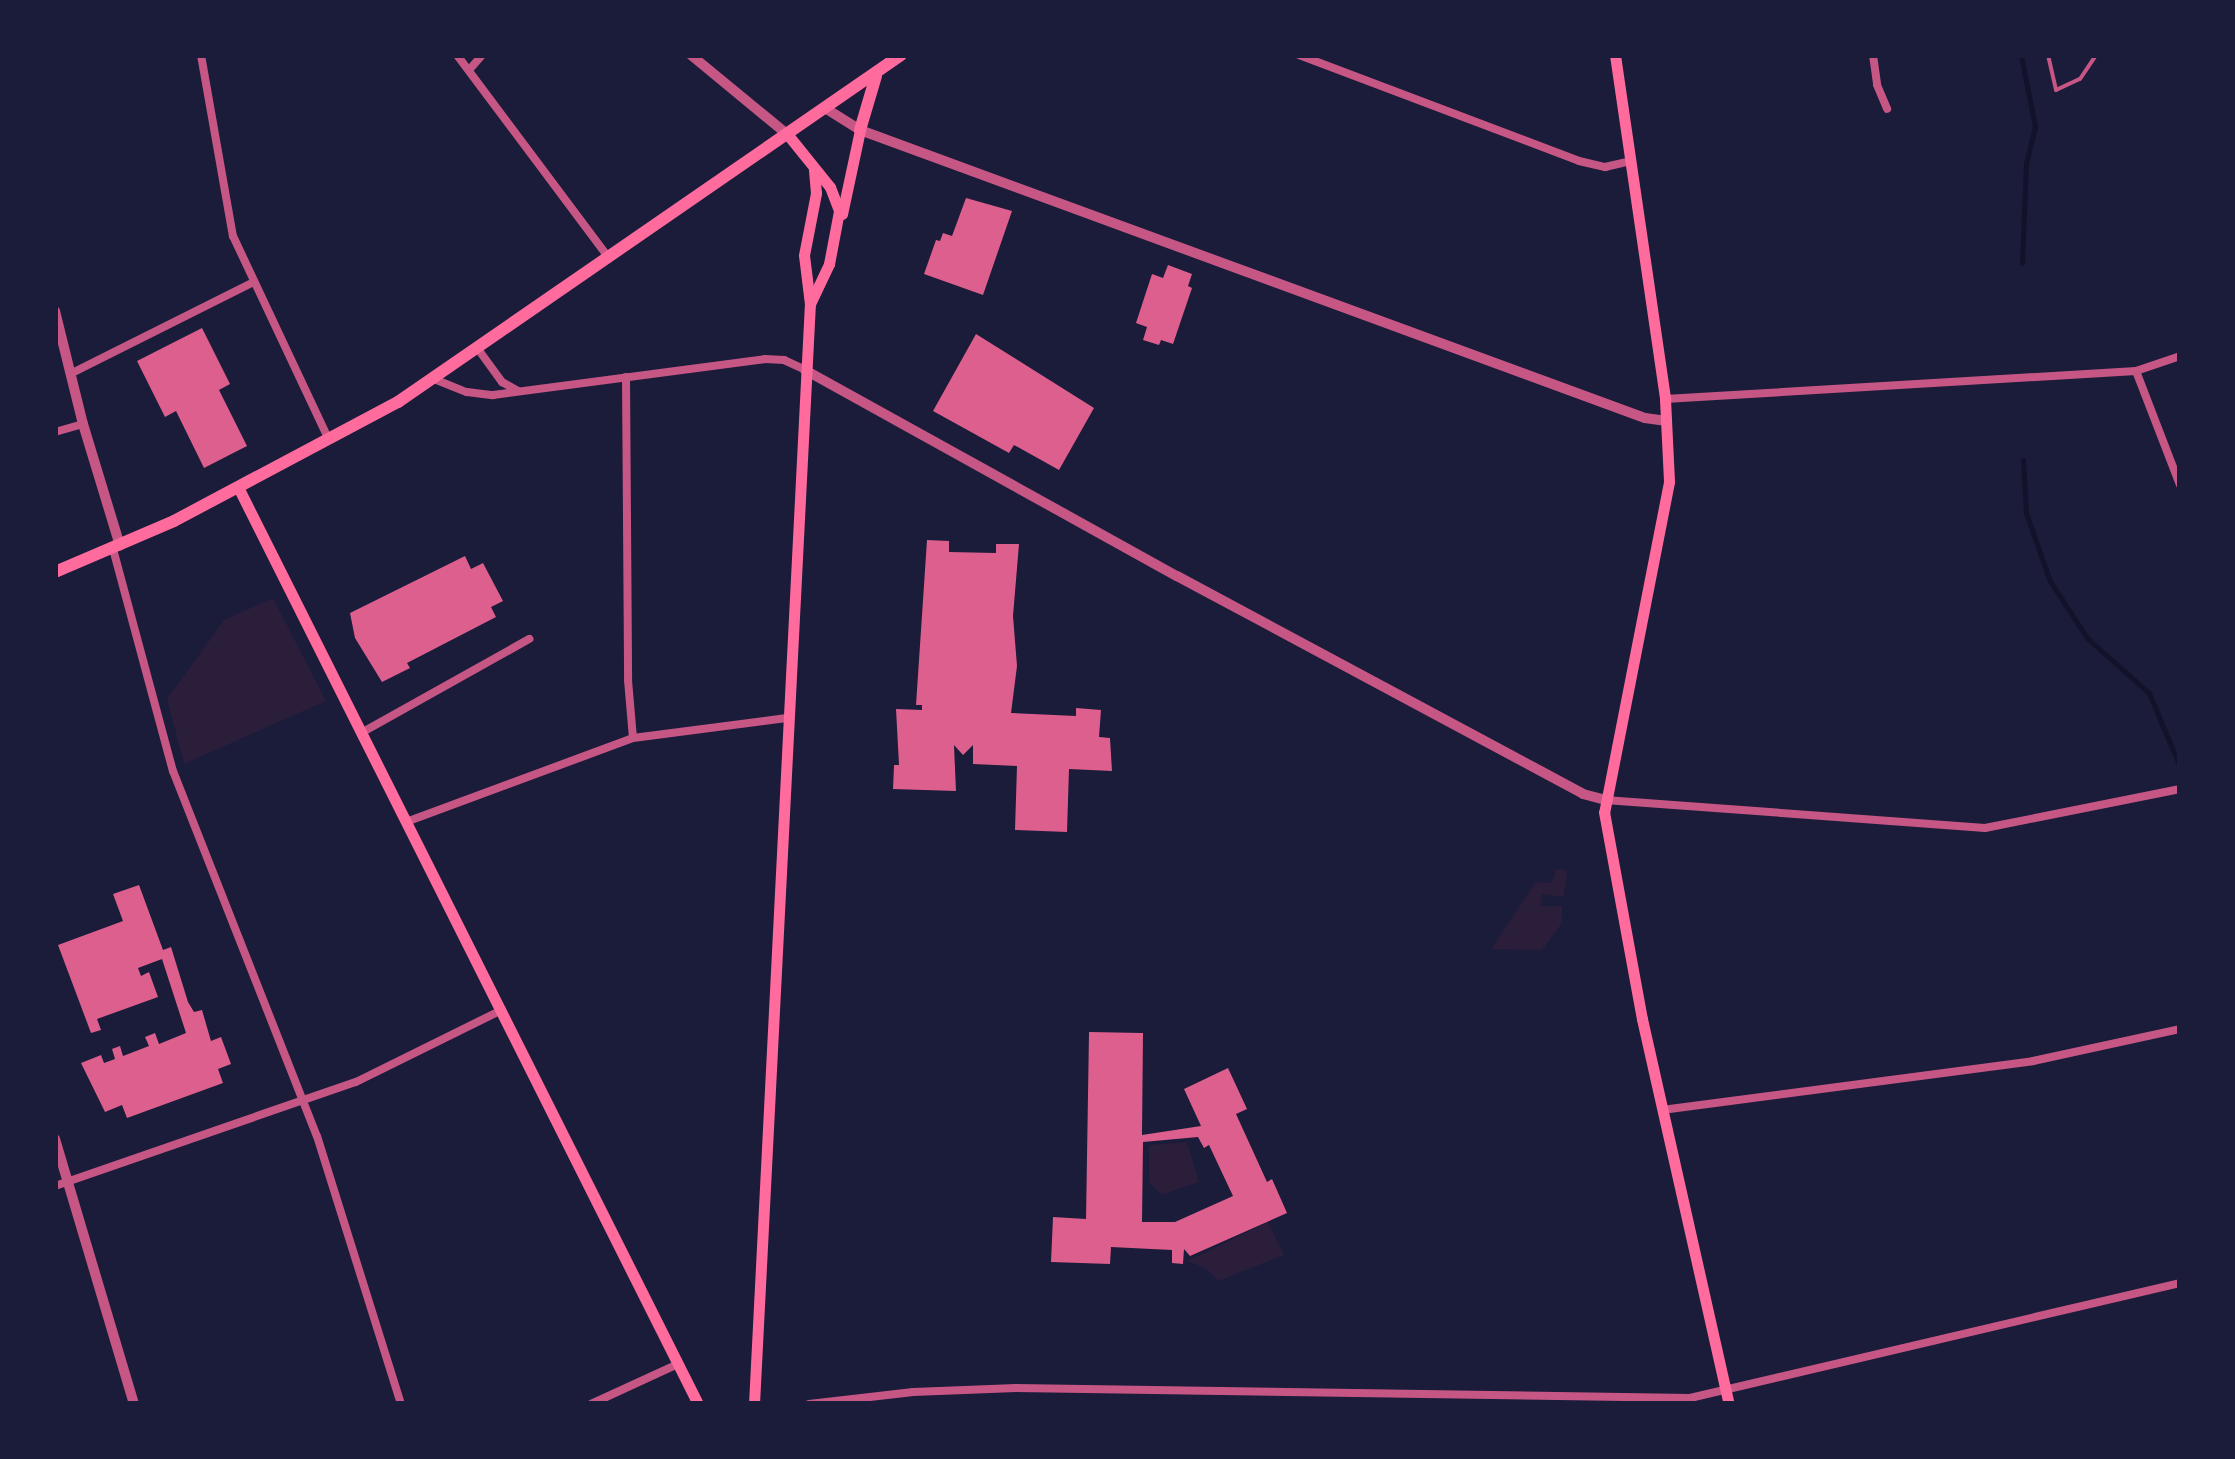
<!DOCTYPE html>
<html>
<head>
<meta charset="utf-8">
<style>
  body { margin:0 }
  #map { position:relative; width:2235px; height:1459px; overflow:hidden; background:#1b1b3a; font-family:"Times New Roman",serif }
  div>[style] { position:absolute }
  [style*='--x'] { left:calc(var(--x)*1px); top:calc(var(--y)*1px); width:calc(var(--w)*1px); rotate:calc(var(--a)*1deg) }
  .green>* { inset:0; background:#2a1e3b }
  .stream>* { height:5px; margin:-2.5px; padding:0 2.5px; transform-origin:2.5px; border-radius:2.5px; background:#12122b }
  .building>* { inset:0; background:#dd5f8e }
  .service>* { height:4px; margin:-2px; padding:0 2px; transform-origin:2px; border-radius:2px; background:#c65784 }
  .minor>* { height:8px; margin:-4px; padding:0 4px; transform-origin:4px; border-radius:4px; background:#c65784 }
  .tertiary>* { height:10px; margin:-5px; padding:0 5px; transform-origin:5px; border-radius:5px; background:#c65784 }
  .secondary>* { height:11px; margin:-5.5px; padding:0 5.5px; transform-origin:5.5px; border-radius:5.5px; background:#ff6b9d }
  .primary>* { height:12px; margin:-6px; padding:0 6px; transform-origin:6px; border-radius:6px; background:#ff6b9d }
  span { translate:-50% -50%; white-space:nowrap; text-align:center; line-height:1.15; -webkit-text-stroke:10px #1b1b3a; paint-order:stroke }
  .frame { position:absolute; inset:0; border:58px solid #1b1b3a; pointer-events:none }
</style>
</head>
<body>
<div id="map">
  <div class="green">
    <i style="clip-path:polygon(273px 598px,326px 701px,184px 764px,167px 699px,224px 620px)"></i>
    <i style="clip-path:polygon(1556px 869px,1567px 870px,1564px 897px,1542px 894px,1540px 906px,1562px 906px,1562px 923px,1542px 950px,1491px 949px,1536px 882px,1552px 883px)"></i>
    <i style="clip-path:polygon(1187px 1142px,1199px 1182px,1162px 1195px,1149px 1182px,1149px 1145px)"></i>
    <i style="clip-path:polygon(1268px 1222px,1284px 1255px,1218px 1281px,1207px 1269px,1188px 1261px)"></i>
  </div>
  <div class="stream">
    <i style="--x:2021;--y:55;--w:73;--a:79"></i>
    <i style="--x:2035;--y:127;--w:37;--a:104"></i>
    <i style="--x:2026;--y:163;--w:100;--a:92.3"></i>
    <i style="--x:2023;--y:460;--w:53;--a:86.8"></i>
    <i style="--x:2026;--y:513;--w:72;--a:70.6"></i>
    <i style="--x:2050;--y:581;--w:68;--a:57"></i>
    <i style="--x:2087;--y:638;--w:83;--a:41.6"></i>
    <i style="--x:2149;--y:693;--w:80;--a:67.3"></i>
  </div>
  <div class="building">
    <i style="clip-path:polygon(966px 198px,1012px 211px,983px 295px,924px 274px,936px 240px,940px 241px,943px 233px,952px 236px)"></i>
    <i style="clip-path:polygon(1168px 265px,1192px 274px,1188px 286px,1192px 288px,1173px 344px,1161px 340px,1159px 345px,1143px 340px,1147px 327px,1136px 323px,1152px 274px,1163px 278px)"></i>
    <i style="clip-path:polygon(202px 328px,230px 384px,219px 390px,247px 446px,204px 468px,176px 411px,165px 417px,137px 361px)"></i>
    <i style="clip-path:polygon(976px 334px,1094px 408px,1059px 470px,1014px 445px,1009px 453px,933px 411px)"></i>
    <i style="clip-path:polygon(927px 540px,949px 541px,949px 552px,996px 553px,996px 544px,1019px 544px,1013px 616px,1017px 666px,1011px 713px,1076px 716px,1076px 708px,1101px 710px,1099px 737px,1110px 738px,1112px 771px,1069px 769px,1067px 832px,1015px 830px,1017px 766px,973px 764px,973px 745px,963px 755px,954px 745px,956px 791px,893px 789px,894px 765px,899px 765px,896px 709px,922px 710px,922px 705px,916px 705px)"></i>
    <i style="clip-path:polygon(465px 556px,471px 569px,483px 563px,503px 601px,491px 607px,496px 617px,407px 663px,410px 668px,382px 682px,355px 638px,350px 613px)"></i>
    <i style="clip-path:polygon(139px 885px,163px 950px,171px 947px,188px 1002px,194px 1012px,202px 1010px,211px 1041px,221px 1037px,231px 1064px,218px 1069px,223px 1083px,127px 1118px,122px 1105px,105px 1112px,81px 1063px,101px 1055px,104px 1063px,115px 1059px,112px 1049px,120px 1046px,123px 1056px,149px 1046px,145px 1037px,155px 1033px,159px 1044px,186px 1033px,162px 959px,138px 968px,141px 976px,149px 972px,158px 997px,97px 1019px,101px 1030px,91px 1033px,58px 945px,123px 921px,113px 894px)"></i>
    <i style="clip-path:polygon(evenodd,1089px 1032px,1143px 1033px,1142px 1135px,1201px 1126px,1184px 1089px,1228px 1068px,1247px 1109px,1236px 1114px,1267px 1182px,1272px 1179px,1287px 1213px,1190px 1256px,1184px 1249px,1183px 1264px,1172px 1263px,1172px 1250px,1111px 1247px,1110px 1264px,1051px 1262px,1053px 1217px,1086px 1219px,1089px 1032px,1198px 1137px,1204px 1148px,1209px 1145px,1233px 1196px,1175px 1222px,1142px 1222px,1143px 1142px,1198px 1137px)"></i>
  </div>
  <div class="service">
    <i style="--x:2048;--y:55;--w:36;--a:77"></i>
    <i style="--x:2056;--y:90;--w:26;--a:-25"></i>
    <i style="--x:2080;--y:79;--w:29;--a:-56"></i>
  </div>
  <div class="minor">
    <i style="--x:201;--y:55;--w:184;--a:80"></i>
    <i style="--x:233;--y:236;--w:225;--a:64.8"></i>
    <i style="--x:457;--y:55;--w:254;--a:53.2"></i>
    <i style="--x:1299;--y:55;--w:299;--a:20.7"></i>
    <i style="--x:1579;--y:161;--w:27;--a:13"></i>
    <i style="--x:1605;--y:167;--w:26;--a:-13"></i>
    <i style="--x:1873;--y:55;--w:30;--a:82"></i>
    <i style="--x:1877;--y:85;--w:26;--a:67"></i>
    <i style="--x:470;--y:69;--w:18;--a:-49"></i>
    <i style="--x:478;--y:349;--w:41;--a:54"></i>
    <i style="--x:502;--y:382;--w:18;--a:29"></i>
    <i style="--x:2136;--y:371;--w:122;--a:68.9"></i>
    <i style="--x:70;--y:374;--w:206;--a:-26.6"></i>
    <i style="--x:626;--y:377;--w:303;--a:89.6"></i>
    <i style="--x:628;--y:680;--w:58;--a:85.1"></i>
    <i style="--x:434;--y:379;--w:35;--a:22"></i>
    <i style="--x:467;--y:392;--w:26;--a:7"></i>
    <i style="--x:493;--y:395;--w:274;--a:-7.5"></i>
    <i style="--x:765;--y:359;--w:19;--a:3"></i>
    <i style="--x:784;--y:360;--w:23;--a:25"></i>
    <i style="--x:1665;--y:399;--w:472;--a:-3.4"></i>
    <i style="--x:2136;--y:371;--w:46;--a:-18.8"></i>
    <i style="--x:55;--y:432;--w:29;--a:-16"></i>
    <i style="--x:113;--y:549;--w:230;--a:74.9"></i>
    <i style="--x:173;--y:771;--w:392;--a:68.5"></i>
    <i style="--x:317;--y:1136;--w:281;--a:72.6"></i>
    <i style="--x:361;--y:733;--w:193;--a:-29.2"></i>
    <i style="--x:1605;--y:800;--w:381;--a:4.2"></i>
    <i style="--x:1985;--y:828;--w:199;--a:-11.3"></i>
    <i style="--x:406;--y:822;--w:242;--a:-20.3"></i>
    <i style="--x:633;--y:738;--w:155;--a:-7.4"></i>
    <i style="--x:1662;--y:1110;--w:374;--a:-7.5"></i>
    <i style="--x:2033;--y:1061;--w:150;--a:-12.3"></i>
    <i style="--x:55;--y:1186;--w:318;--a:-19.1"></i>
    <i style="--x:356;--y:1082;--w:163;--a:-26.3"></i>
    <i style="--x:591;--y:1404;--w:96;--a:-24.7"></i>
    <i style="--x:809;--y:1404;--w:105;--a:-6.6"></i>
    <i style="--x:913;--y:1392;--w:103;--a:-2.2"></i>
    <i style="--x:1016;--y:1388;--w:674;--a:0.85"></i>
    <i style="--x:1690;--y:1398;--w:503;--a:-13.21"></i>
  </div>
  <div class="tertiary">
    <i style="--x:691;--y:55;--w:126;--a:39.5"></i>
    <i style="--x:825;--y:108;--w:41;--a:32.2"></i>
    <i style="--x:860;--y:130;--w:836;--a:20.15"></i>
    <i style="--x:1645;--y:418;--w:22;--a:8"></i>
    <i style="--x:55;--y:311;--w:116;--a:76.1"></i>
    <i style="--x:83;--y:424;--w:127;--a:73.1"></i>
    <i style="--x:805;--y:370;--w:425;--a:29"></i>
    <i style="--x:1177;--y:576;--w:461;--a:28.2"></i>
    <i style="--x:1583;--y:794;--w:23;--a:15"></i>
    <i style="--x:55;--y:1139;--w:277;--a:73.4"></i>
  </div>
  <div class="secondary">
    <i style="--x:1615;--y:55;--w:348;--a:81.7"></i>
    <i style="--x:1665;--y:399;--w:83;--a:87.2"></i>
    <i style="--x:1669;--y:482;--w:336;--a:101.1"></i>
    <i style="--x:1604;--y:812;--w:210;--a:79.6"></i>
    <i style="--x:1642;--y:1019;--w:395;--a:77.3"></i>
    <i style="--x:788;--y:135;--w:67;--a:51.1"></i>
    <i style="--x:830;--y:187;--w:26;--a:69"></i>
    <i style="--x:839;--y:211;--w:54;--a:100.7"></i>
    <i style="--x:829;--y:264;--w:44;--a:115.4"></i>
    <i style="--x:842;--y:214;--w:86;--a:-77.9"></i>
    <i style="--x:239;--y:489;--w:1024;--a:63.36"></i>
    <i style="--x:754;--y:1404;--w:1101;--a:-87.09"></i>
    <i style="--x:810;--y:304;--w:49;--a:-97"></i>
    <i style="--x:804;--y:255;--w:63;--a:-79"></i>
    <i style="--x:816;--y:193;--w:24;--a:-95"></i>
  </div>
  <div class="primary">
    <i style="--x:860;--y:130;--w:56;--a:-73.5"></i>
    <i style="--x:55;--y:572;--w:129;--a:-23.2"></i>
    <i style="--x:174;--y:521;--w:254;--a:-28"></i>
    <i style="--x:398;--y:402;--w:611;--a:-34.6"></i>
  </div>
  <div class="frame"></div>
</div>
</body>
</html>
